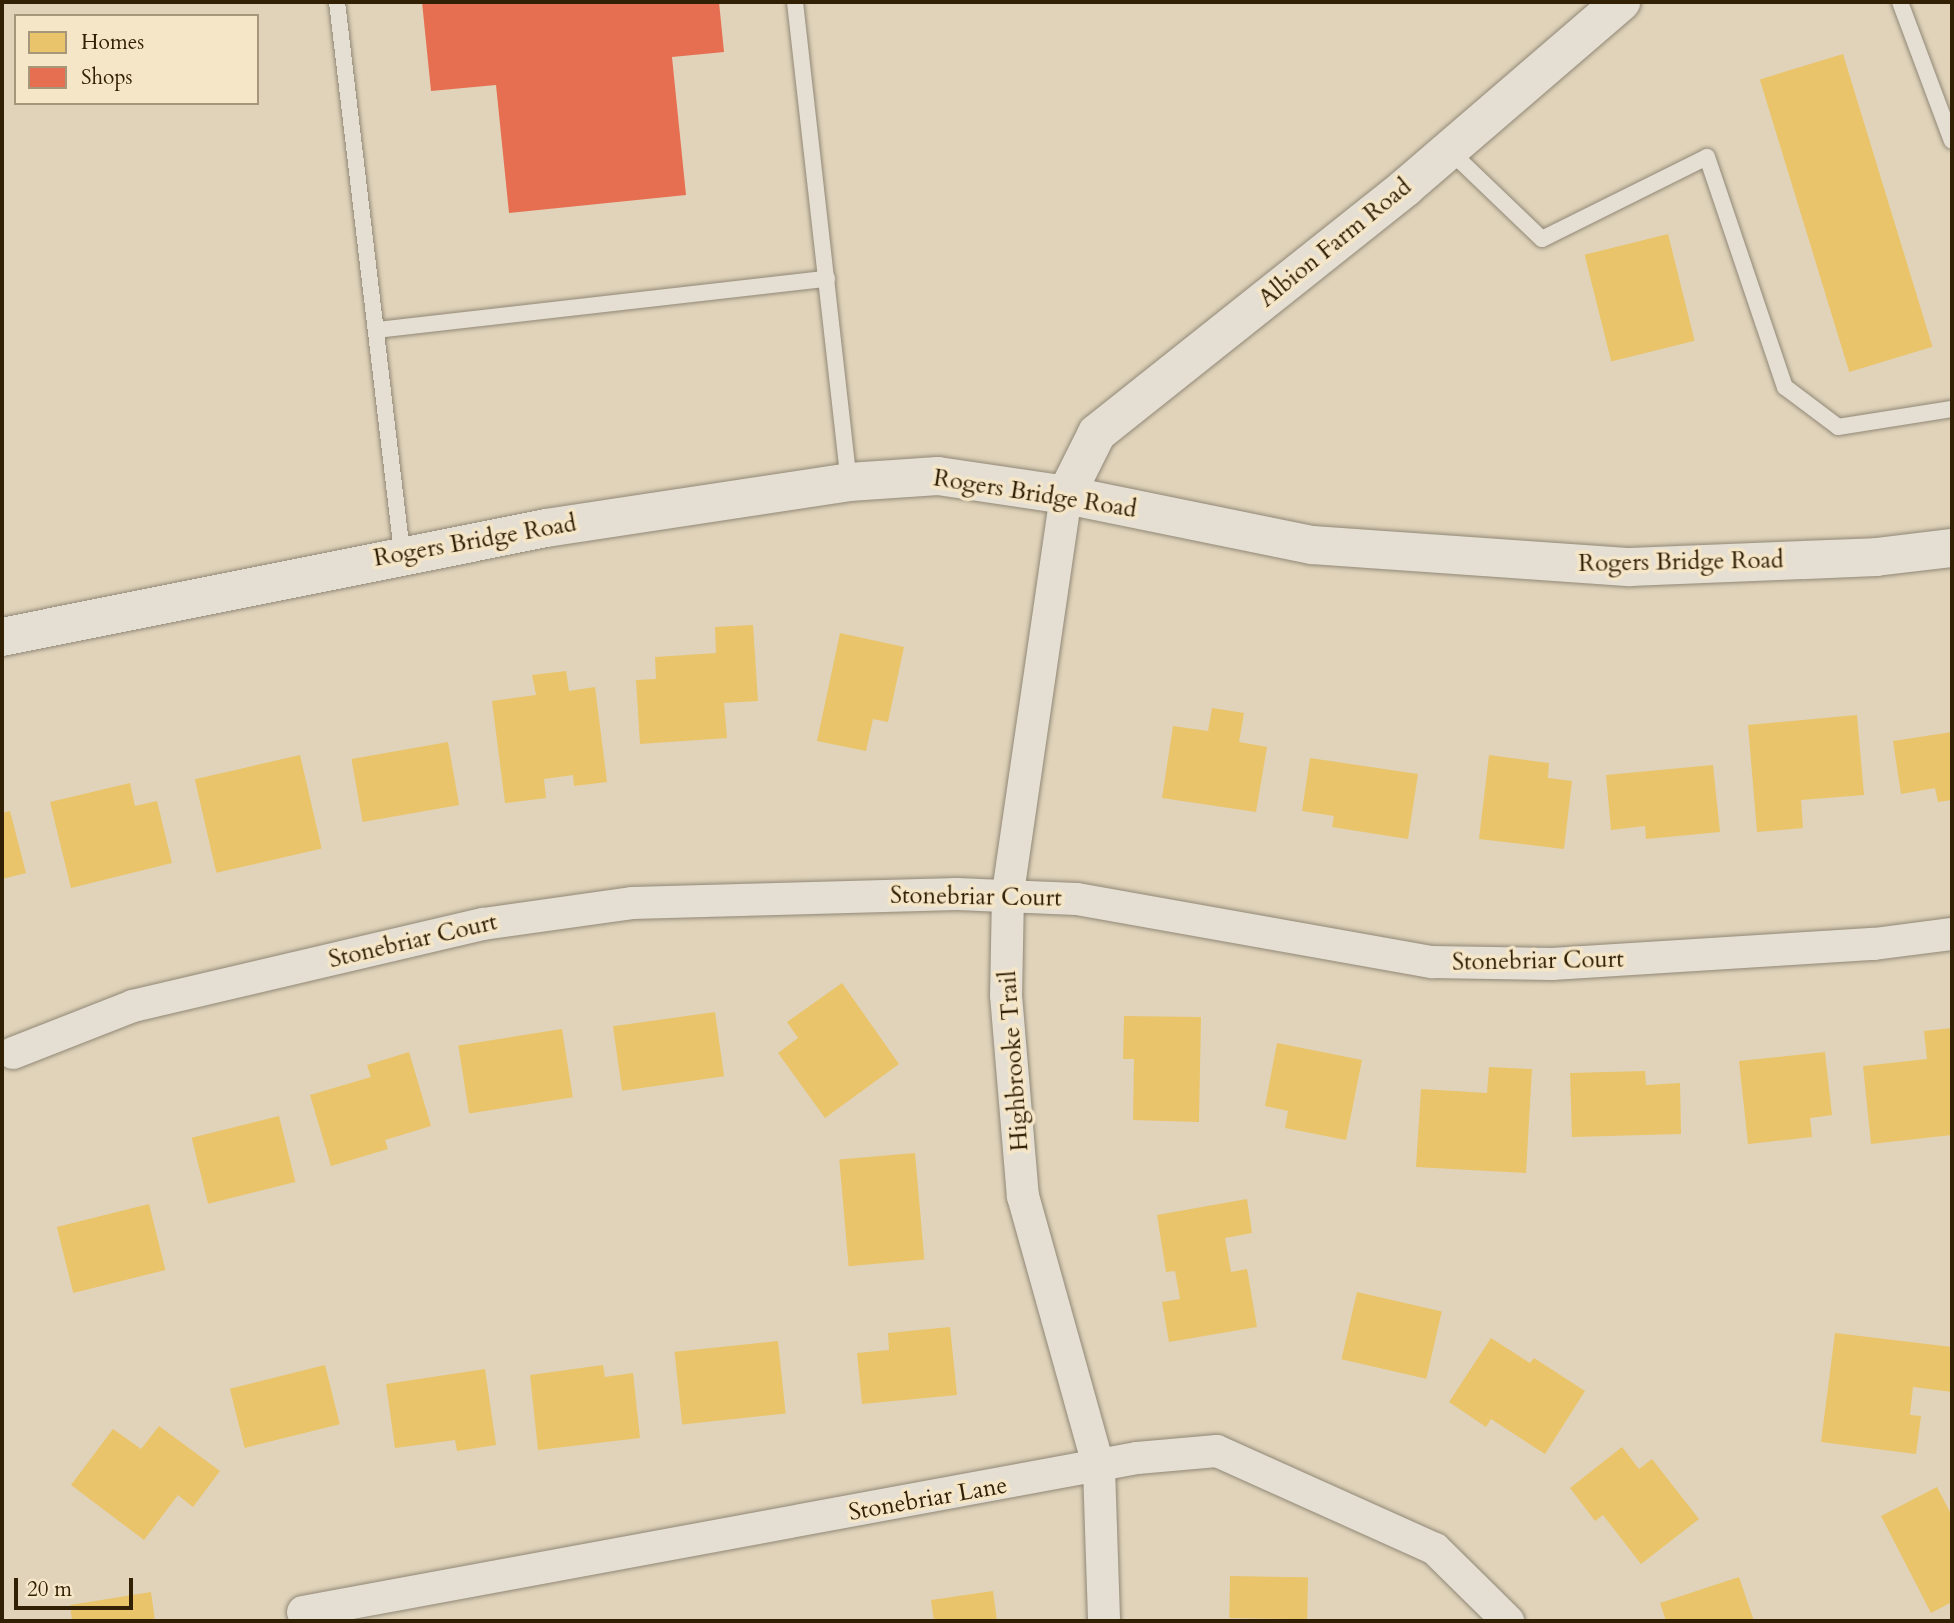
<!DOCTYPE html>
<html>
<head>
<meta charset="utf-8">
<style>
  body { margin:0 }
  #map { position:relative; width:1954px; height:1623px; overflow:hidden; background:#e0d3ba; font-family:Cardo,serif }
  div>[style] { position:absolute }
  [style*='--x'] { left:calc(var(--x)*1px); top:calc(var(--y)*1px); width:calc(var(--w)*1px); rotate:calc(var(--a)*1deg) }
  .homes>* { inset:0; background:#e9c46a; transform-origin:0 0 }
  .shops>* { inset:0; background:#e76f51 }
  .roads { filter:drop-shadow(0 0 2px #918876) drop-shadow(0 0 2px #918876) }
  .lane>* { height:16px; margin:-8px; padding:0 8px; transform-origin:8px; border-radius:8px; background:#e5dfd3 }
  .street>* { height:32px; margin:-16px; padding:0 16px; transform-origin:16px; border-radius:16px; background:#e5dfd3 }
  .secondary>* { height:38px; margin:-19px; padding:0 19px; transform-origin:19px; border-radius:19px; background:#e5dfd3 }
  span { translate:-50% -50%; white-space:nowrap; text-align:center; line-height:1.15; -webkit-text-stroke:7px #f5e6c8; paint-order:stroke }
  .street-label { font-size:24px; color:#322004 }
  .frame { position:absolute; inset:0; border:4px solid #322004; pointer-events:none }
  .legend { position:absolute; left:14px; top:14px; width:245px; height:91px; box-sizing:border-box; background:#f5e6c8; border:2px solid #a7977a; margin:0; padding:9px 12px; list-style:none; font-size:21px; color:#322004 }
  .legend li { display:flex; align-items:center; gap:14px; height:35px }
  .legend b { width:35px; border:2px solid #a7977a }
  .scale { position:absolute; left:14px; top:1578px; width:119px; height:32px; box-sizing:border-box; border:4px solid #322004; border-top:0; padding-left:9px; font-size:21px; line-height:24px; white-space:nowrap; color:#322004; -webkit-text-stroke:5px #f5e6c8; paint-order:stroke }
</style>
</head>
<body>
<div id="map">
  <div class="homes">
    <i style="left:1843px;top:54px;width:306px;height:87px;rotate:73deg"></i>
    <i style="left:1668px;top:234px;width:110px;height:86px;rotate:76deg"></i>
    <i style="clip-path:polygon(753px 625px,758px 701px,724px 703px,727px 738px,640px 744px,636px 680px,656px 679px,655px 657px,716px 653px,715px 627px)"></i>
    <i style="clip-path:polygon(840px 633px,904px 647px,888px 722px,873px 719px,866px 751px,817px 741px)"></i>
    <i style="clip-path:polygon(566px 671px,569px 691px,595px 687px,607px 782px,574px 786px,573px 775px,544px 779px,546px 798px,505px 803px,492px 701px,536px 695px,532px 675px)"></i>
    <i style="clip-path:polygon(1212px 708px,1244px 713px,1239px 742px,1267px 747px,1256px 812px,1162px 798px,1173px 726px,1208px 731px)"></i>
    <i style="clip-path:polygon(1857px 715px,1864px 795px,1801px 800px,1803px 828px,1757px 832px,1748px 725px)"></i>
    <i style="clip-path:polygon(1952px 732px,1952px 800px,1938px 802px,1935px 788px,1901px 794px,1893px 741px)"></i>
    <i style="left:448px;top:742px;width:64px;height:98px;rotate:80deg"></i>
    <i style="left:300px;top:755px;width:96px;height:108px;rotate:77deg"></i>
    <i style="clip-path:polygon(1489px 755px,1549px 763px,1548px 778px,1572px 781px,1564px 849px,1479px 839px)"></i>
    <i style="clip-path:polygon(1310px 758px,1418px 774px,1408px 839px,1332px 827px,1334px 816px,1302px 811px)"></i>
    <i style="clip-path:polygon(1713px 765px,1720px 832px,1646px 839px,1645px 826px,1611px 830px,1606px 775px)"></i>
    <i style="clip-path:polygon(130px 783px,135px 806px,157px 801px,172px 863px,71px 888px,50px 802px)"></i>
    <i style="clip-path:polygon(10px 811px,26px 873px,2px 879px,2px 813px)"></i>
    <i style="clip-path:polygon(842px 983px,899px 1064px,825px 1118px,778px 1053px,798px 1038px,787px 1022px)"></i>
    <i style="left:715px;top:1012px;width:65px;height:103px;rotate:82deg"></i>
    <i style="clip-path:polygon(1124px 1016px,1201px 1017px,1199px 1122px,1133px 1120px,1134px 1059px,1123px 1059px)"></i>
    <i style="clip-path:polygon(1952px 1028px,1952px 1135px,1871px 1144px,1863px 1066px,1927px 1059px,1924px 1031px)"></i>
    <i style="left:562px;top:1029px;width:69px;height:105px;rotate:81deg"></i>
    <i style="clip-path:polygon(1277px 1043px,1362px 1060px,1346px 1140px,1285px 1128px,1288px 1111px,1265px 1106px)"></i>
    <i style="clip-path:polygon(409px 1052px,431px 1126px,385px 1140px,388px 1149px,331px 1166px,310px 1095px,371px 1077px,367px 1065px)"></i>
    <i style="clip-path:polygon(1825px 1052px,1832px 1115px,1810px 1118px,1812px 1137px,1748px 1144px,1739px 1061px)"></i>
    <i style="clip-path:polygon(1489px 1067px,1532px 1069px,1526px 1173px,1416px 1167px,1421px 1089px,1487px 1093px)"></i>
    <i style="clip-path:polygon(1645px 1071px,1646px 1085px,1680px 1083px,1681px 1134px,1572px 1137px,1570px 1073px)"></i>
    <i style="left:279px;top:1116px;width:68px;height:90px;rotate:76deg"></i>
    <i style="left:915px;top:1153px;width:107px;height:76px;rotate:85deg"></i>
    <i style="clip-path:polygon(1247px 1199px,1252px 1233px,1225px 1238px,1231px 1272px,1247px 1269px,1257px 1327px,1169px 1342px,1162px 1302px,1180px 1299px,1175px 1271px,1166px 1272px,1157px 1215px)"></i>
    <i style="left:149px;top:1204px;width:68px;height:95px;rotate:76deg"></i>
    <i style="left:1357px;top:1292px;width:87px;height:69px;rotate:13deg"></i>
    <i style="clip-path:polygon(950px 1327px,957px 1395px,862px 1404px,857px 1353px,889px 1350px,888px 1333px)"></i>
    <i style="clip-path:polygon(1835px 1333px,1952px 1347px,1952px 1392px,1913px 1387px,1910px 1415px,1921px 1416px,1916px 1454px,1821px 1442px)"></i>
    <i style="clip-path:polygon(1491px 1338px,1530px 1363px,1534px 1358px,1585px 1391px,1545px 1454px,1491px 1419px,1486px 1427px,1449px 1402px)"></i>
    <i style="left:778px;top:1341px;width:73px;height:104px;rotate:84deg"></i>
    <i style="left:325px;top:1365px;width:61px;height:98px;rotate:76deg"></i>
    <i style="clip-path:polygon(603px 1365px,605px 1377px,633px 1373px,640px 1438px,538px 1450px,530px 1375px)"></i>
    <i style="clip-path:polygon(485px 1369px,496px 1445px,457px 1451px,455px 1440px,395px 1448px,386px 1384px)"></i>
    <i style="clip-path:polygon(159px 1426px,220px 1471px,193px 1507px,178px 1495px,144px 1540px,71px 1485px,113px 1429px,141px 1449px)"></i>
    <i style="clip-path:polygon(1622px 1447px,1639px 1469px,1652px 1459px,1699px 1519px,1641px 1564px,1603px 1515px,1595px 1521px,1570px 1488px)"></i>
    <i style="clip-path:polygon(1937px 1487px,1952px 1516px,1952px 1602px,1931px 1613px,1881px 1516px)"></i>
    <i style="left:1230px;top:1576px;width:78px;height:42px;rotate:1deg"></i>
    <i style="clip-path:polygon(1739px 1577px,1754px 1621px,1666px 1621px,1660px 1603px)"></i>
    <i style="clip-path:polygon(993px 1591px,997px 1621px,934px 1621px,931px 1600px)"></i>
    <i style="clip-path:polygon(151px 1592px,155px 1621px,72px 1621px,70px 1605px)"></i>
  </div>
  <div class="shops">
    <i style="clip-path:polygon(422px 2px,719px 2px,724px 52px,672px 57px,686px 195px,509px 213px,496px 85px,431px 91px)"></i>
  </div>
  <div class="roads">
    <div class="lane">
      <i style="--x:337;--y:2;--w:555;--a:83.27"></i>
      <i style="--x:795;--y:2;--w:483;--a:83.6"></i>
      <i style="--x:1900;--y:2;--w:148;--a:69.5"></i>
      <i style="--x:1448;--y:149;--w:130;--a:43.8"></i>
      <i style="--x:1542;--y:239;--w:184;--a:-26.4"></i>
      <i style="--x:1707;--y:157;--w:243;--a:71.3"></i>
      <i style="--x:1785;--y:387;--w:66;--a:37"></i>
      <i style="--x:1838;--y:427;--w:115;--a:-9"></i>
      <i style="--x:377;--y:330;--w:453;--a:-6.5"></i>
    </div>
    <div class="street">
      <i style="--x:1066;--y:495;--w:403;--a:98.3"></i>
      <i style="--x:1008;--y:894;--w:101;--a:91.1"></i>
      <i style="--x:1006;--y:995;--w:202;--a:85.2"></i>
      <i style="--x:1023;--y:1196;--w:282;--a:74.4"></i>
      <i style="--x:1099;--y:1468;--w:153;--a:88.1"></i>
      <i style="--x:13;--y:1053;--w:129;--a:-21.4"></i>
      <i style="--x:133;--y:1006;--w:359;--a:-13.2"></i>
      <i style="--x:483;--y:924;--w:150;--a:-8"></i>
      <i style="--x:632;--y:903;--w:325;--a:-1.6"></i>
      <i style="--x:957;--y:894;--w:120;--a:2.4"></i>
      <i style="--x:1077;--y:899;--w:361;--a:10.1"></i>
      <i style="--x:1432;--y:962;--w:120;--a:1"></i>
      <i style="--x:1552;--y:964;--w:323;--a:-3.6"></i>
      <i style="--x:1874;--y:944;--w:79;--a:-7.3"></i>
      <i style="--x:303;--y:1612;--w:848;--a:-10.46"></i>
      <i style="--x:1137;--y:1458;--w:80;--a:-5"></i>
      <i style="--x:1217;--y:1451;--w:239;--a:24.2"></i>
      <i style="--x:1435;--y:1549;--w:103;--a:44.6"></i>
    </div>
    <div class="secondary">
      <i style="--x:1066;--y:495;--w:69;--a:-63.4"></i>
      <i style="--x:1097;--y:433;--w:395;--a:-38.5"></i>
      <i style="--x:1406;--y:187;--w:284;--a:-40.7"></i>
      <i style="--x:2;--y:637;--w:555;--a:-11.33"></i>
      <i style="--x:546;--y:528;--w:306;--a:-8.6"></i>
      <i style="--x:849;--y:482;--w:89;--a:-3.9"></i>
      <i style="--x:938;--y:476;--w:129;--a:8.4"></i>
      <i style="--x:1066;--y:495;--w:251;--a:11.5"></i>
      <i style="--x:1312;--y:545;--w:319;--a:4"></i>
      <i style="--x:1630;--y:567;--w:246;--a:-2.3"></i>
      <i style="--x:1876;--y:557;--w:77;--a:-6.8"></i>
    </div>
  </div>
  <div class="street-label">
    <span style="left:1335px;top:243px;rotate:-39deg">Albion Farm Road</span>
    <span style="left:1035px;top:494px;rotate:9deg">Rogers Bridge Road</span>
    <span style="left:475px;top:541px;rotate:-10deg">Rogers Bridge Road</span>
    <span style="left:1681px;top:562px;rotate:-1deg">Rogers Bridge Road</span>
    <span style="left:976px;top:897px;rotate:1deg">Stonebriar Court</span>
    <span style="left:413px;top:941px;rotate:-13deg">Stonebriar Court</span>
    <span style="left:1538px;top:961px;rotate:-1deg">Stonebriar Court</span>
    <span style="left:1014px;top:1061px;rotate:-94deg">Highbrooke Trail</span>
    <span style="left:928px;top:1499px;rotate:-10deg">Stonebriar Lane</span>
  </div>
  <div class="frame"></div>
  <ul class="legend">
  <li><b style="height:19px;background:#e9c46a"></b>Homes</li>
  <li><b style="height:19px;background:#e76f51"></b>Shops</li>
  </ul>
  <div class="scale">20 m</div>
</div>
</body>
</html>
